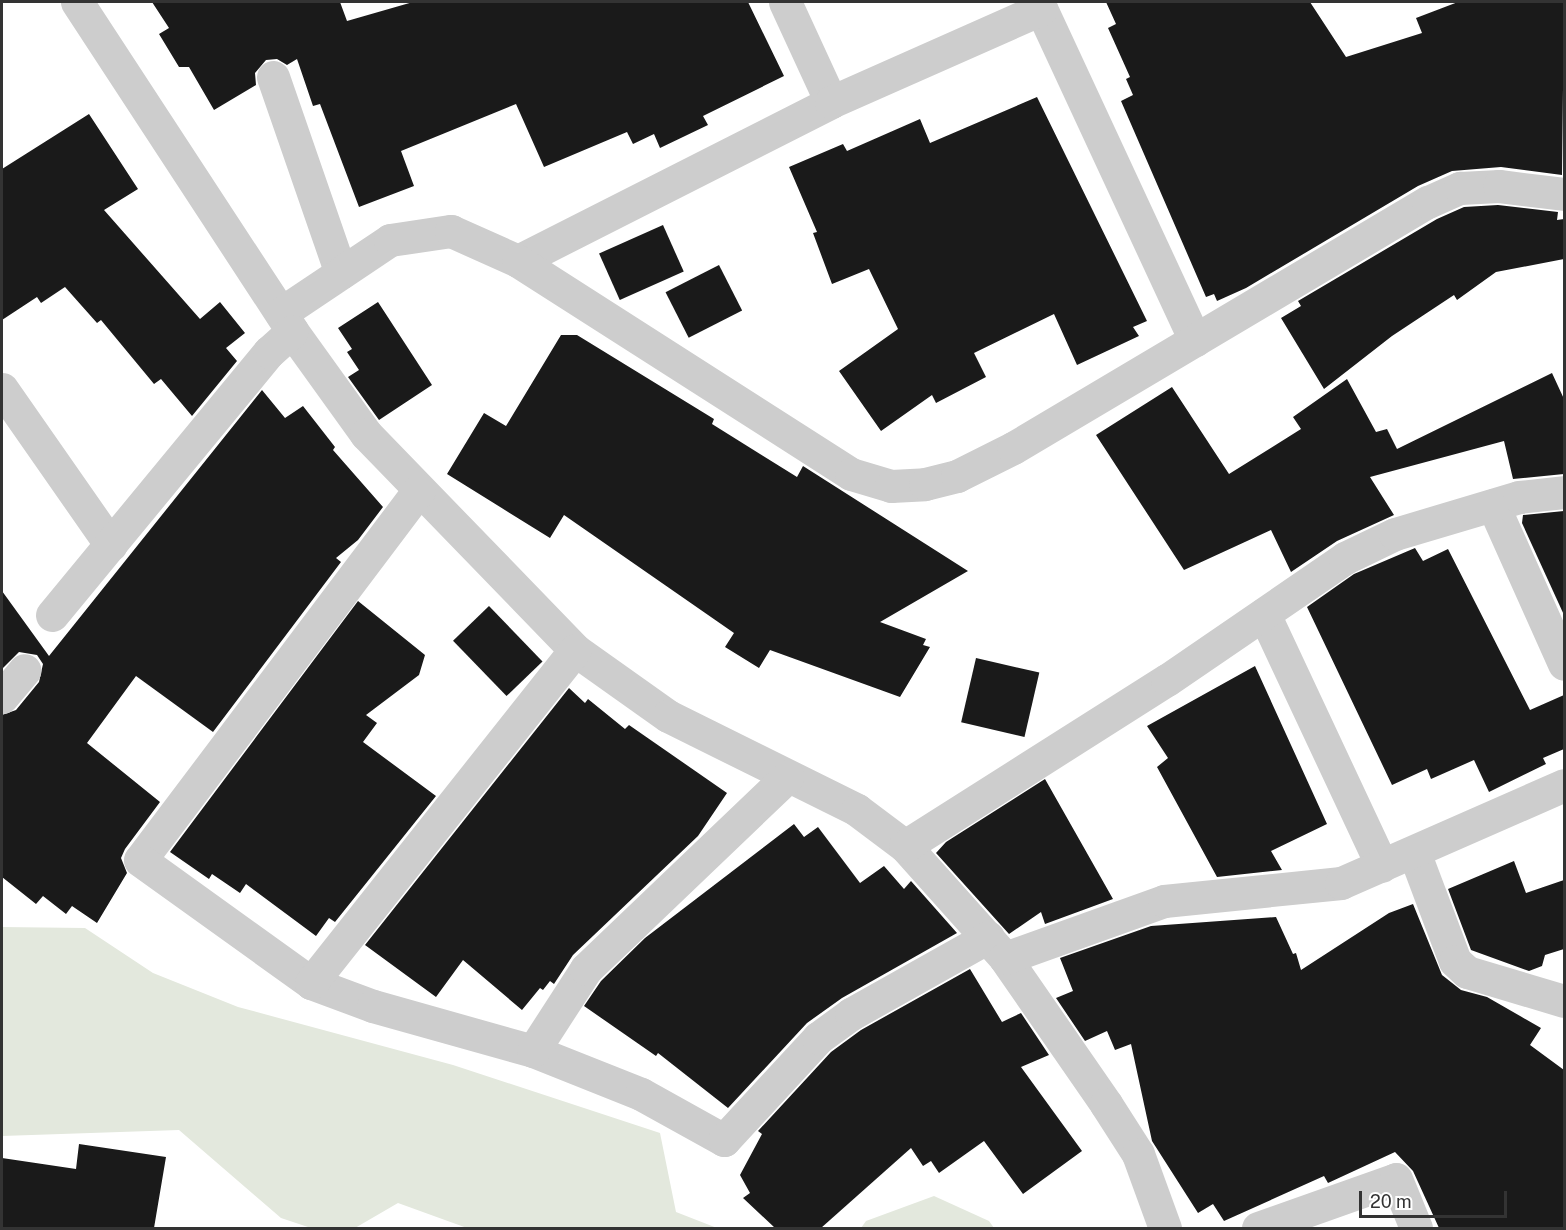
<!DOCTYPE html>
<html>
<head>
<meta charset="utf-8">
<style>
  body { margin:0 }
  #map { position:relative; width:1566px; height:1230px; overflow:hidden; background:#fff; font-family:"Public Sans",sans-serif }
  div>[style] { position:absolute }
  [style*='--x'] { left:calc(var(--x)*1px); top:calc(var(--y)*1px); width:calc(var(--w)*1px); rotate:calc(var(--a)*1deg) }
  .green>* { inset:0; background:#e3e8dd }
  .building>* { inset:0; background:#1a1a1a; transform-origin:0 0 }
  .minor>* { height:33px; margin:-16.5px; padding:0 16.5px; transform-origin:16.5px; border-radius:16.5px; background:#cdcdcd }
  span { translate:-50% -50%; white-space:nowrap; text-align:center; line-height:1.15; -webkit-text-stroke:6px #fff; paint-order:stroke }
  .frame { position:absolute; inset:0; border:3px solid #333; pointer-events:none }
  .scale { position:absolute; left:1359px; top:1191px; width:148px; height:27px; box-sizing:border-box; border:3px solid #333; border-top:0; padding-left:8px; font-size:18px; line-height:21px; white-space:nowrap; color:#333; -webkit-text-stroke:4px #fff; paint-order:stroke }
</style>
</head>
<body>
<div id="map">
  <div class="green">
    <i style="clip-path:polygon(2px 927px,85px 928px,153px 973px,238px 1007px,453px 1065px,660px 1133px,676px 1212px,717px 1228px,467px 1228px,398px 1203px,355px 1228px,311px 1228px,281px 1218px,179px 1130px,2px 1136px)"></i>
    <i style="clip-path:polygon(934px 1196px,989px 1221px,994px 1228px,861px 1228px,866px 1221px)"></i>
  </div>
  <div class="building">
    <i style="clip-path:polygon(152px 2px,340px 2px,347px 21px,413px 2px,748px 2px,784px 76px,703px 116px,708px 125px,660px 148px,654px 134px,633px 144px,627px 132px,544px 167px,516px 104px,401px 151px,414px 186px,359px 207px,320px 104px,313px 106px,297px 59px,287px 65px,277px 59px,266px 60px,255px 73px,256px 85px,214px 110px,189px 67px,179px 67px,159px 34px,169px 28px)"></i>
    <i style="clip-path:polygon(1106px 2px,1310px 2px,1346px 57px,1422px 33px,1416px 18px,1458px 2px,1564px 2px,1562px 175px,1501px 167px,1452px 171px,1418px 186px,1246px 288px,1217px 301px,1214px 294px,1206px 297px,1121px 101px,1133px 95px,1126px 79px,1130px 77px,1108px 28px,1116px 24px)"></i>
    <i style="clip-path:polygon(1037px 97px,1147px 321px,1133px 327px,1139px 336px,1077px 365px,1054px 314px,974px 353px,986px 377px,936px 403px,932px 395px,881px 431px,839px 371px,898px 329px,869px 269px,832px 284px,813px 233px,817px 232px,789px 167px,843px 144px,847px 151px,920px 119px,930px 143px)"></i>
    <i style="clip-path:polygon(89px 114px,138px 189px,104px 210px,200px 319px,220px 302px,245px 333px,226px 348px,237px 361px,192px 416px,161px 379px,154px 384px,101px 320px,97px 323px,65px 287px,41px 303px,37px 297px,2px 320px,2px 169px)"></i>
    <i style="clip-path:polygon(1498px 205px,1558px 212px,1557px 220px,1564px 219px,1564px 259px,1496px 272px,1457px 300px,1454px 295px,1392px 336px,1324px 389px,1281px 318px,1301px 306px,1298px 301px,1437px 219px,1464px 207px)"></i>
    <i style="left:663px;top:225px;width:51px;height:70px;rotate:66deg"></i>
    <i style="left:719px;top:265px;width:51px;height:60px;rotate:63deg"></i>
    <i style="clip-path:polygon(378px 302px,432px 385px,379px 420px,348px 377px,359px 370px,347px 352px,352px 349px,338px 328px)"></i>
    <i style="clip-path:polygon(561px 335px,577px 335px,714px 419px,712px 424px,797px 477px,803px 466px,968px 571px,880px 622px,926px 639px,923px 645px,930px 647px,900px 697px,770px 650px,759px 668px,725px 647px,734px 633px,564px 515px,550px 538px,447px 474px,484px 413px,506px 426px)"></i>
    <i style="clip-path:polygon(1552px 373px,1564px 399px,1564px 474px,1513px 479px,1504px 441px,1370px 477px,1394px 515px,1337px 541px,1291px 572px,1271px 530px,1184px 570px,1096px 435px,1172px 387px,1229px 474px,1301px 429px,1293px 417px,1347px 379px,1376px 432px,1387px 429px,1397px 449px)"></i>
    <i style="clip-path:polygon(262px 390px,285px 418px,303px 406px,335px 447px,333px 450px,383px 507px,358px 540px,336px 558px,341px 562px,213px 732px,136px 676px,87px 743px,160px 802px,125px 849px,121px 858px,127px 873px,97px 923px,72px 906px,66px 914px,43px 896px,36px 904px,2px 877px,2px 715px,16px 710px,39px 682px,43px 664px,37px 655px,19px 652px,2px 669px,2px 591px,49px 656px)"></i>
    <i style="clip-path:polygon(1564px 511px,1564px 615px,1522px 523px,1523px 515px)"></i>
    <i style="clip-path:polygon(1415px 548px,1423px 561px,1448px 549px,1530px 710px,1564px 695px,1564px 749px,1543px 758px,1546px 764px,1489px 792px,1474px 760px,1431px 779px,1427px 769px,1392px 785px,1307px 607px,1354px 574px)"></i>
    <i style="clip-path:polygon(358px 601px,425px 655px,419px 675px,366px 715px,377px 723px,363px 742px,436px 796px,335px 922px,329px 918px,316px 936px,246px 884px,240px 893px,212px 874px,209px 879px,170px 852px)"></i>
    <i style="left:489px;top:606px;width:77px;height:50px;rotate:46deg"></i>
    <i style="left:976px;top:658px;width:65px;height:66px;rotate:13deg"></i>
    <i style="clip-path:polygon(1255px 666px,1327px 824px,1271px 851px,1282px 870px,1217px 877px,1157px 767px,1168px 758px,1147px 726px)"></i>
    <i style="clip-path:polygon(569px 688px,585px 703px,588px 699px,625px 729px,629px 725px,727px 793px,698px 836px,573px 955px,554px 984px,550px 981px,543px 990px,540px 988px,522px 1010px,463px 960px,436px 997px,365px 945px)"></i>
    <i style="clip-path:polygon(1045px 779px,1113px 899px,1045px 924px,1041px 912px,1009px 934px,936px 853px,946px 842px)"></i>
    <i style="clip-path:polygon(794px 824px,804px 837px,818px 827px,860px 883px,884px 866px,904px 889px,911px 881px,957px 933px,842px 998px,807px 1023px,728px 1108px,658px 1053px,656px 1056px,584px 1006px,601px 981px,645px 938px)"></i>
    <i style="clip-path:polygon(1514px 861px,1526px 893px,1564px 880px,1564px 949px,1545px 955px,1542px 966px,1529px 971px,1471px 950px,1448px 889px)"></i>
    <i style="clip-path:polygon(1413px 904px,1442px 975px,1461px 990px,1487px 997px,1541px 1028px,1530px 1045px,1564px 1070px,1564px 1228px,1439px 1228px,1413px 1171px,1395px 1152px,1328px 1183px,1324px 1176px,1224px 1221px,1213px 1204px,1198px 1213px,1152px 1141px,1131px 1044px,1115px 1050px,1107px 1031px,1085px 1041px,1056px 998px,1073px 991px,1060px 958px,1151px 926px,1276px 917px,1293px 954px,1296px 953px,1301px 970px,1389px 913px)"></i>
    <i style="clip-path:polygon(970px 969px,1002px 1022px,1021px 1013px,1049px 1055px,1021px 1067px,1082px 1151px,1023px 1194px,984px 1141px,939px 1173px,931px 1161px,923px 1166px,911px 1148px,821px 1228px,775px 1228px,743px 1198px,750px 1193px,740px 1175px,762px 1134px,758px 1131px,831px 1052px,861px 1030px)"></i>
    <i style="clip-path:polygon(79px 1144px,166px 1157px,154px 1228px,2px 1228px,2px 1158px,76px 1169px)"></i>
  </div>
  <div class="minor">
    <i style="--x:77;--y:2;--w:393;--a:56.8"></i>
    <i style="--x:292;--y:331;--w:127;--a:54.3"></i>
    <i style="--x:366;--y:434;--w:301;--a:45.9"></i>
    <i style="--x:575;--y:650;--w:114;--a:35.4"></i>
    <i style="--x:668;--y:716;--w:211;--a:26.4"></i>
    <i style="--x:857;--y:810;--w:60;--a:36.9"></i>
    <i style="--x:905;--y:846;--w:150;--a:48.2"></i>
    <i style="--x:1005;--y:958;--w:178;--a:55.3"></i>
    <i style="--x:1106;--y:1104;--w:59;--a:57.4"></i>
    <i style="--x:1138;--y:1154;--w:79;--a:70"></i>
    <i style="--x:785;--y:2;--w:110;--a:65.3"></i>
    <i style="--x:1038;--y:2;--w:373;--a:65.1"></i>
    <i style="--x:273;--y:77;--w:207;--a:70.9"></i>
    <i style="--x:518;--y:261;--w:351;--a:-26.9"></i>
    <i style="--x:831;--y:102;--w:230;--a:-23.9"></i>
    <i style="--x:281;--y:313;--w:131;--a:-33.8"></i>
    <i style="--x:390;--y:240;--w:62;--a:-8.4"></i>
    <i style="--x:451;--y:231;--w:73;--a:24.1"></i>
    <i style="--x:518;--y:261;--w:395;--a:32.6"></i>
    <i style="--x:851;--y:474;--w:42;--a:16.7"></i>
    <i style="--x:891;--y:486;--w:34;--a:-3"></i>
    <i style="--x:925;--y:484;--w:33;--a:-14"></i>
    <i style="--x:957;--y:476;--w:63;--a:-26.6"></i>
    <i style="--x:1013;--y:448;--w:482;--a:-30.7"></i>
    <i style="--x:1428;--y:202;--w:35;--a:-24"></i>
    <i style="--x:1460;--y:188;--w:39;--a:-3"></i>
    <i style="--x:1499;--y:186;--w:65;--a:7"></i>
    <i style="--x:2;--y:389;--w:190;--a:55.1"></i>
    <i style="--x:419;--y:490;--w:463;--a:127"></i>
    <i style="--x:140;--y:860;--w:211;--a:35.7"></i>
    <i style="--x:311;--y:983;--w:66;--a:20.4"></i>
    <i style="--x:373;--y:1006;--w:166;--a:15.7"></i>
    <i style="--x:533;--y:1051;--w:116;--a:21.7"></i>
    <i style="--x:641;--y:1094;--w:95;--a:29"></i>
    <i style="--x:724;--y:1140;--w:139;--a:-47.3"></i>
    <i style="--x:818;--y:1038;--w:41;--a:-36"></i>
    <i style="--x:851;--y:1014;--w:157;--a:-29.3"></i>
    <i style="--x:1493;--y:505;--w:174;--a:65.9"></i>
    <i style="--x:1264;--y:614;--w:278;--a:64.9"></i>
    <i style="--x:52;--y:615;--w:341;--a:-50.5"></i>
    <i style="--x:269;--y:352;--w:31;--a:-42"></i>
    <i style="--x:2;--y:697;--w:35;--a:-50"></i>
    <i style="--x:905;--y:846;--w:310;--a:-32.4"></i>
    <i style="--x:1167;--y:680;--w:216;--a:-34.4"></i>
    <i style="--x:1345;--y:558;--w:55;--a:-25.6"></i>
    <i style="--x:1395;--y:534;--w:129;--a:-16.6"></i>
    <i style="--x:1519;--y:497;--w:45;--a:-6.3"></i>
    <i style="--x:1414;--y:852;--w:116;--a:69.4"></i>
    <i style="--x:1455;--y:961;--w:16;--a:43"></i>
    <i style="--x:1467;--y:972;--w:101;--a:16.6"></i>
    <i style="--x:1005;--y:958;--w:169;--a:-19.7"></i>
    <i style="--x:1164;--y:901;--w:178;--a:-5.8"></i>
    <i style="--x:1341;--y:883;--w:244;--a:-23.7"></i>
    <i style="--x:311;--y:983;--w:425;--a:-51.6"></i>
    <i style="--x:533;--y:1051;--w:98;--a:-57.1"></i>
    <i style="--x:586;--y:969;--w:279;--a:-43.7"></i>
    <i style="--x:1258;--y:1228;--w:146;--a:-19.5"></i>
    <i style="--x:1396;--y:1179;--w:53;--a:67.8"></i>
  </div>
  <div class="frame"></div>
  <div class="scale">20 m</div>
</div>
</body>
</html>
